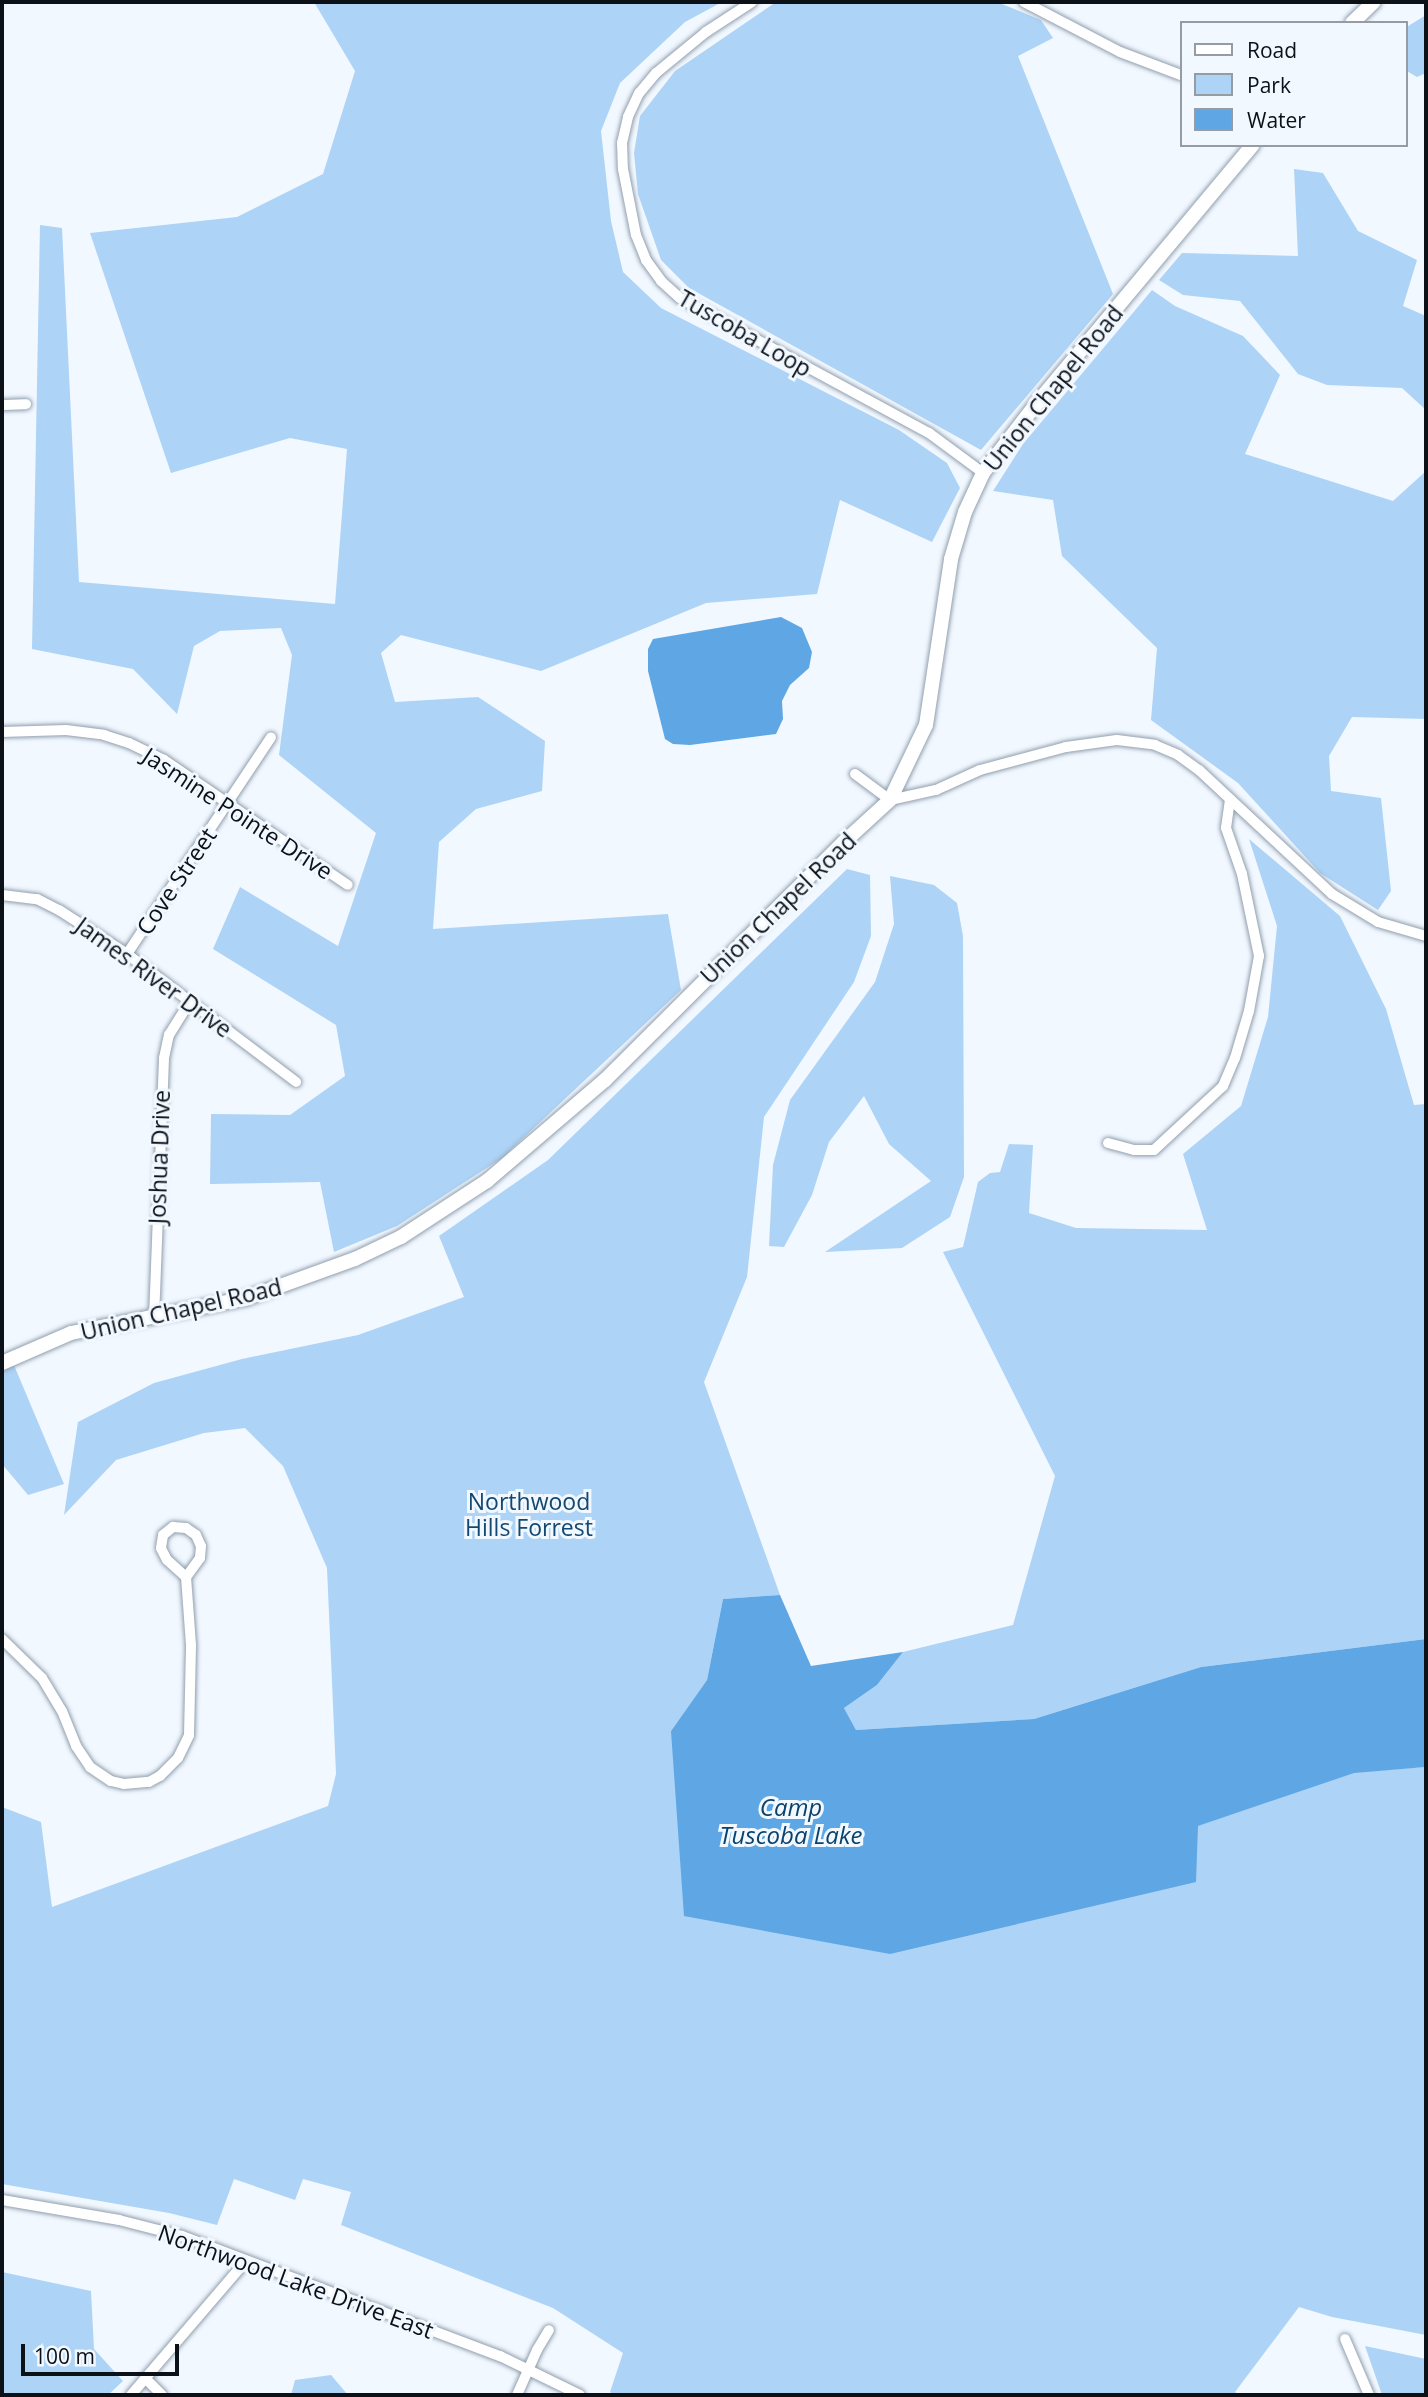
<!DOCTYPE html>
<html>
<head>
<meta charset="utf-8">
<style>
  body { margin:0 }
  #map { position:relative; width:1428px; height:2397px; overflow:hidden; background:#f2f8ff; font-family:"Open Sans",sans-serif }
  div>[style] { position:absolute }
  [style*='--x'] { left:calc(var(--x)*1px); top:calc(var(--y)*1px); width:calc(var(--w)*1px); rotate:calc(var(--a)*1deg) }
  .green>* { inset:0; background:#add3f6 }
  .water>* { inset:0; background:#5ea6e4 }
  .roads { filter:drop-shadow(0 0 2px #909fae) drop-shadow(0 0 2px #909fae) }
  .street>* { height:10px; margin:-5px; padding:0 5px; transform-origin:5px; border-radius:5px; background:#fff }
  .secondary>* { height:14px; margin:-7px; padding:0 7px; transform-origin:7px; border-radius:7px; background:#fff }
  span { translate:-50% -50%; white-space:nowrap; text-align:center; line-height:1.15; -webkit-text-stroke:6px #f2f8ff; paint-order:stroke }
  .street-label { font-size:23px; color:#0b1116 }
  .park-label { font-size:23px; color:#134871 }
  .water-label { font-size:24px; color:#0b426b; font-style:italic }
  .frame { position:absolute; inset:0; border:4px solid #0b1116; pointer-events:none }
  .legend { position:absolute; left:1180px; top:21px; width:228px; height:126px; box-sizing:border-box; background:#f2f8ff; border:2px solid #969ca2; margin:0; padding:9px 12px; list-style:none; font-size:21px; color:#0b1116 }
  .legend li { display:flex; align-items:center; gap:14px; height:35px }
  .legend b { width:35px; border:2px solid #969ca2 }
  .scale { position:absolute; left:21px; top:2344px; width:158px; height:32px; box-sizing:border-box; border:4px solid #0b1116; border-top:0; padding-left:9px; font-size:21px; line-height:24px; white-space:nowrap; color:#0b1116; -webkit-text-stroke:5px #f2f8ff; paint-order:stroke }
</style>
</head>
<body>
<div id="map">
  <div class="green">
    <i style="clip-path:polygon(314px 2px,722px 2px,685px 22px,620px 83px,601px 131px,611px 221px,623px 272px,661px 308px,899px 430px,947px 463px,960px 488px,932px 542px,840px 500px,817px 594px,706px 603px,541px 671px,401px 635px,381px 653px,395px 702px,478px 697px,545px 741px,542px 791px,476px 809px,439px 842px,433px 929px,668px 914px,681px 990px,502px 1158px,397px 1226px,334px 1252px,320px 1182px,210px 1184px,211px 1114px,290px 1115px,345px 1076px,336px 1025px,213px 949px,240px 887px,338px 946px,376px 833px,279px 755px,292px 655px,281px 628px,220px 631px,194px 646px,177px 714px,133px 669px,32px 649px,40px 225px,62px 228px,79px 582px,335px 604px,347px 449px,290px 438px,171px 473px,90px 233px,237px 217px,323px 174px,355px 71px)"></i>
    <i style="clip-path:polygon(776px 2px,997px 2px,1041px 20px,1053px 38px,1018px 56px,1113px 294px,981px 450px,689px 288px,661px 260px,638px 194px,634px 153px,640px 116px,675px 71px)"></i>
    <i style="clip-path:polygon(1426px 15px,1426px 73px,1417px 77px,1405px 70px,1405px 28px)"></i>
    <i style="clip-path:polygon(1294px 169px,1323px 173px,1358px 231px,1417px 260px,1403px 306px,1426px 316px,1426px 410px,1402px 388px,1327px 385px,1298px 374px,1240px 301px,1183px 295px,1159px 280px,1182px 253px,1298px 256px)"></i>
    <i style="clip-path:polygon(1152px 290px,1175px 306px,1243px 336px,1280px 375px,1245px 454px,1393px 501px,1426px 471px,1426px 719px,1352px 717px,1329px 756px,1331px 791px,1381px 798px,1391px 891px,1378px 910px,1320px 873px,1238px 783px,1151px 720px,1157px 648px,1062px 556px,1053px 500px,993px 491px,1023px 444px)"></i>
    <i style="clip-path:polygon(1249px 839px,1340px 916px,1386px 1009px,1414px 1105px,1426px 1104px,1426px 1639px,1201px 1667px,1034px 1719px,856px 1730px,844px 1708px,877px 1685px,903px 1652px,1013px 1625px,1055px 1476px,943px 1252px,963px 1247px,978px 1182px,990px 1173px,1000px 1172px,1009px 1144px,1033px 1145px,1029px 1213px,1076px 1228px,1207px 1230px,1183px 1154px,1241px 1106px,1268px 1017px,1277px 926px)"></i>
    <i style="clip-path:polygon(847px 869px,870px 875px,871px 936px,854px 982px,764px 1117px,747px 1277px,704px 1382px,780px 1595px,723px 1599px,707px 1680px,671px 1731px,1197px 1826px,1354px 1772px,1426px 1767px,1426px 2335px,1332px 2317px,1299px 2307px,1235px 2392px,1239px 2395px,614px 2395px,610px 2392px,623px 2353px,553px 2308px,341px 2225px,351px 2192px,303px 2179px,295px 2200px,234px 2179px,217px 2225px,169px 2213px,2px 2184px,2px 1807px,41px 1822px,52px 1907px,328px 1806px,336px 1774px,327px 1568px,283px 1466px,245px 1428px,204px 1433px,116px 1460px,64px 1515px,78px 1422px,154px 1383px,242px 1359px,358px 1335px,464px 1297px,439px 1236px,548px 1160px)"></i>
    <i style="clip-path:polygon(890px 876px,934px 885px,957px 903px,963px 936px,964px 1177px,950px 1217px,902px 1248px,825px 1252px,931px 1181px,889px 1144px,864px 1096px,829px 1142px,812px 1195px,784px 1247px,769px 1246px,773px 1165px,790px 1100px,875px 982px,894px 924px)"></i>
    <i style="clip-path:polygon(11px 1358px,64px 1484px,28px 1495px,2px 1464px,2px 1363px)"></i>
    <i style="clip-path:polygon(2px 2272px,91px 2291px,94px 2349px,123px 2381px,108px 2395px,2px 2395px)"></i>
    <i style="clip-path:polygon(1365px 2346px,1426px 2359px,1426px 2395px,1382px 2395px)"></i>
    <i style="clip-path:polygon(331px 2375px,348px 2395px,291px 2395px,295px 2380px)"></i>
  </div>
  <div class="water">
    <i style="clip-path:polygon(781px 617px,802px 628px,812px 652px,809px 668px,790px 685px,782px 701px,783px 719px,776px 734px,690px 745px,673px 744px,665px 739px,648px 671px,648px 649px,653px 639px)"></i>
    <i style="clip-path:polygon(780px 1595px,811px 1666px,903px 1652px,877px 1685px,844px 1708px,856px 1730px,1034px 1719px,1201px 1667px,1426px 1639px,1426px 1767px,1354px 1773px,1198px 1826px,1196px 1882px,890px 1954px,684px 1916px,671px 1731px,707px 1680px,723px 1599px)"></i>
  </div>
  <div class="roads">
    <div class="street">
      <i style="--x:752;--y:2;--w:55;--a:146.9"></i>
      <i style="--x:706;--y:32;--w:65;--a:140.6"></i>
      <i style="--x:656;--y:73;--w:26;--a:130"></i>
      <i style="--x:639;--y:93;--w:26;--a:115"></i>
      <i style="--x:628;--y:117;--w:27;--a:103"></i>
      <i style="--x:622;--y:143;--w:26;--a:88"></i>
      <i style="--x:623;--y:169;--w:67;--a:78.9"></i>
      <i style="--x:636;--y:235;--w:27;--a:68"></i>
      <i style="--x:646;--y:260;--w:26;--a:54"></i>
      <i style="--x:661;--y:281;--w:25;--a:42"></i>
      <i style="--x:680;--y:298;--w:283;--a:28.5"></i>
      <i style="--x:929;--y:433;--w:67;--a:36.5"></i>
      <i style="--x:1024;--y:2;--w:108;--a:27.5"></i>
      <i style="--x:1120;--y:52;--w:65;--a:20.7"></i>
      <i style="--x:2;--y:405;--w:24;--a:-2"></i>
      <i style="--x:2;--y:732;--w:64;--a:-1.8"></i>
      <i style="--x:66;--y:730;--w:38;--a:7"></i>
      <i style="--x:104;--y:735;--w:26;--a:18"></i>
      <i style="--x:129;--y:743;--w:39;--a:26"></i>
      <i style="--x:164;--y:760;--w:222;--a:34.2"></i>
      <i style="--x:855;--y:774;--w:44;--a:36.6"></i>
      <i style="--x:890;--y:800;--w:47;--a:-12.3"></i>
      <i style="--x:936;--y:790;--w:48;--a:-24.4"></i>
      <i style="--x:980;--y:770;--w:89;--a:-15"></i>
      <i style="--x:1066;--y:747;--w:51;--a:-7.8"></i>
      <i style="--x:1117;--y:740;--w:38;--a:7"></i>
      <i style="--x:1155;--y:745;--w:25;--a:23"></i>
      <i style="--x:1178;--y:755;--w:26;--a:36"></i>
      <i style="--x:1199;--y:770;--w:182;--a:43"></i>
      <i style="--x:1332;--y:894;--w:54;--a:31.3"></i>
      <i style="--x:1378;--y:922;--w:50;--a:16.3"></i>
      <i style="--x:2;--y:895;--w:35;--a:7"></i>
      <i style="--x:37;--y:899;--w:25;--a:27"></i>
      <i style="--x:59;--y:910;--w:81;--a:32.9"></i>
      <i style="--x:127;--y:954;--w:212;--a:37.1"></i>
      <i style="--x:127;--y:954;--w:260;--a:-56.4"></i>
      <i style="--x:1108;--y:1143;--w:27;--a:15"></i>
      <i style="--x:1134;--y:1150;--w:20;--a:0"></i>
      <i style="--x:1154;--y:1150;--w:94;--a:-42.8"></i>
      <i style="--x:1223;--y:1086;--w:30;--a:-67"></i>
      <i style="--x:1235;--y:1058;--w:49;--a:-73.4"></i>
      <i style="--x:1249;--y:1011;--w:56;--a:-79.7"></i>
      <i style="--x:1259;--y:956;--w:84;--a:-101.7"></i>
      <i style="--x:1242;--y:874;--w:49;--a:-109.2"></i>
      <i style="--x:1226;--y:828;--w:28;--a:-82"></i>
      <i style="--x:154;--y:1319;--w:261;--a:-87.8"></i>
      <i style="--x:164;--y:1058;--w:24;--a:-78"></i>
      <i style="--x:169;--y:1035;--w:39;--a:-58"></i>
      <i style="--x:173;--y:1527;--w:13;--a:4"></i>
      <i style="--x:186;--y:1528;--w:12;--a:35"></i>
      <i style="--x:196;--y:1535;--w:12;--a:66"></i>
      <i style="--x:201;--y:1546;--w:12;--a:95"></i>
      <i style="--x:200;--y:1558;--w:24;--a:126"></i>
      <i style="--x:186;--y:1577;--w:25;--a:-138"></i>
      <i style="--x:167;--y:1560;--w:13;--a:-117"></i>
      <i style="--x:161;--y:1548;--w:13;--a:-81"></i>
      <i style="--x:163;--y:1535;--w:13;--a:-39"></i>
      <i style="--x:2;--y:1639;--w:56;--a:44.3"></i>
      <i style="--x:42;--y:1678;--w:39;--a:59"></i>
      <i style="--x:62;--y:1711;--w:38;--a:68"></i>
      <i style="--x:76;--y:1746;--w:25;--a:56"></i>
      <i style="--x:90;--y:1767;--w:25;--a:34"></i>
      <i style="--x:111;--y:1781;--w:13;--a:13"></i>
      <i style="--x:124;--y:1784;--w:25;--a:-5"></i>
      <i style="--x:149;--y:1782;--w:13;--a:-29"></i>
      <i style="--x:160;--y:1776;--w:25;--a:-45"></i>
      <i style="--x:178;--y:1758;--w:25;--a:-64"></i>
      <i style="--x:189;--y:1735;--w:90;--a:-88.7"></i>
      <i style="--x:191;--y:1645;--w:68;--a:-94.2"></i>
      <i style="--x:2;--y:2200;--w:119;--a:9.7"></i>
      <i style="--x:119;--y:2220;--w:65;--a:14.3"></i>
      <i style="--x:182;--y:2236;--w:340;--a:20.7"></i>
      <i style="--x:500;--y:2356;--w:89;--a:26"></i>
      <i style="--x:1345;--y:2339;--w:61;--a:66.8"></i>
      <i style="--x:146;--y:2379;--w:23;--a:45"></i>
      <i style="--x:131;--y:2395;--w:175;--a:-49.4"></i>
      <i style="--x:517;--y:2395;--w:49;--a:-66"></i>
      <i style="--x:537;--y:2350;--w:23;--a:-59"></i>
    </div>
    <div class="secondary">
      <i style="--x:1352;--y:23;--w:30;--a:-44"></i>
      <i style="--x:2;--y:1363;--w:75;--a:-23.5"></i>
      <i style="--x:71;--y:1333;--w:179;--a:-11.2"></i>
      <i style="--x:247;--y:1298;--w:115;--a:-19.9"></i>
      <i style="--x:355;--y:1259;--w:51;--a:-25.6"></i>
      <i style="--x:401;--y:1237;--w:103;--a:-33.1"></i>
      <i style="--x:487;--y:1181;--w:155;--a:-40.6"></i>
      <i style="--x:605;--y:1080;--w:337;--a:-44.9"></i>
      <i style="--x:844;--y:842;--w:62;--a:-42.4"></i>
      <i style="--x:890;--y:800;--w:83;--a:-64.4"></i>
      <i style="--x:926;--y:725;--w:168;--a:-81.4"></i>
      <i style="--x:951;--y:559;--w:49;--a:-73.4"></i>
      <i style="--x:965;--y:512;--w:43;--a:-65.2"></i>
      <i style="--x:983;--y:473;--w:88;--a:-52.4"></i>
      <i style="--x:1037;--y:403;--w:336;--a:-50.1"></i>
    </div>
  </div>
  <div class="street-label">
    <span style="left:745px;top:333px;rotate:30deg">Tuscoba Loop</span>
    <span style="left:1053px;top:388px;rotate:-51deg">Union Chapel Road</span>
    <span style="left:238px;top:813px;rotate:33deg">Jasmine Pointe Drive</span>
    <span style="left:176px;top:881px;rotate:-56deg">Cove Street</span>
    <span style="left:778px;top:908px;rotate:-44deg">Union Chapel Road</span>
    <span style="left:154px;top:977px;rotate:36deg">James River Drive</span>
    <span style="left:159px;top:1157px;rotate:-88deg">Joshua Drive</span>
    <span style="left:181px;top:1309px;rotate:-13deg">Union Chapel Road</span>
    <span style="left:296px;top:2281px;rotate:20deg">Northwood Lake Drive East</span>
  </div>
  <div class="park-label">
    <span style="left:529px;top:1514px">Northwood<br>Hills Forrest</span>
  </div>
  <div class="water-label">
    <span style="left:791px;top:1821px">Camp<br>Tuscoba Lake</span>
  </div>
  <div class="frame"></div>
  <ul class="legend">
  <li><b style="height:9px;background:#fff"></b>Road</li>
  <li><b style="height:19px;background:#add3f6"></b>Park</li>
  <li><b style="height:19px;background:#5ea6e4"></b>Water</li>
  </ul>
  <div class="scale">100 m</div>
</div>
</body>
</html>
